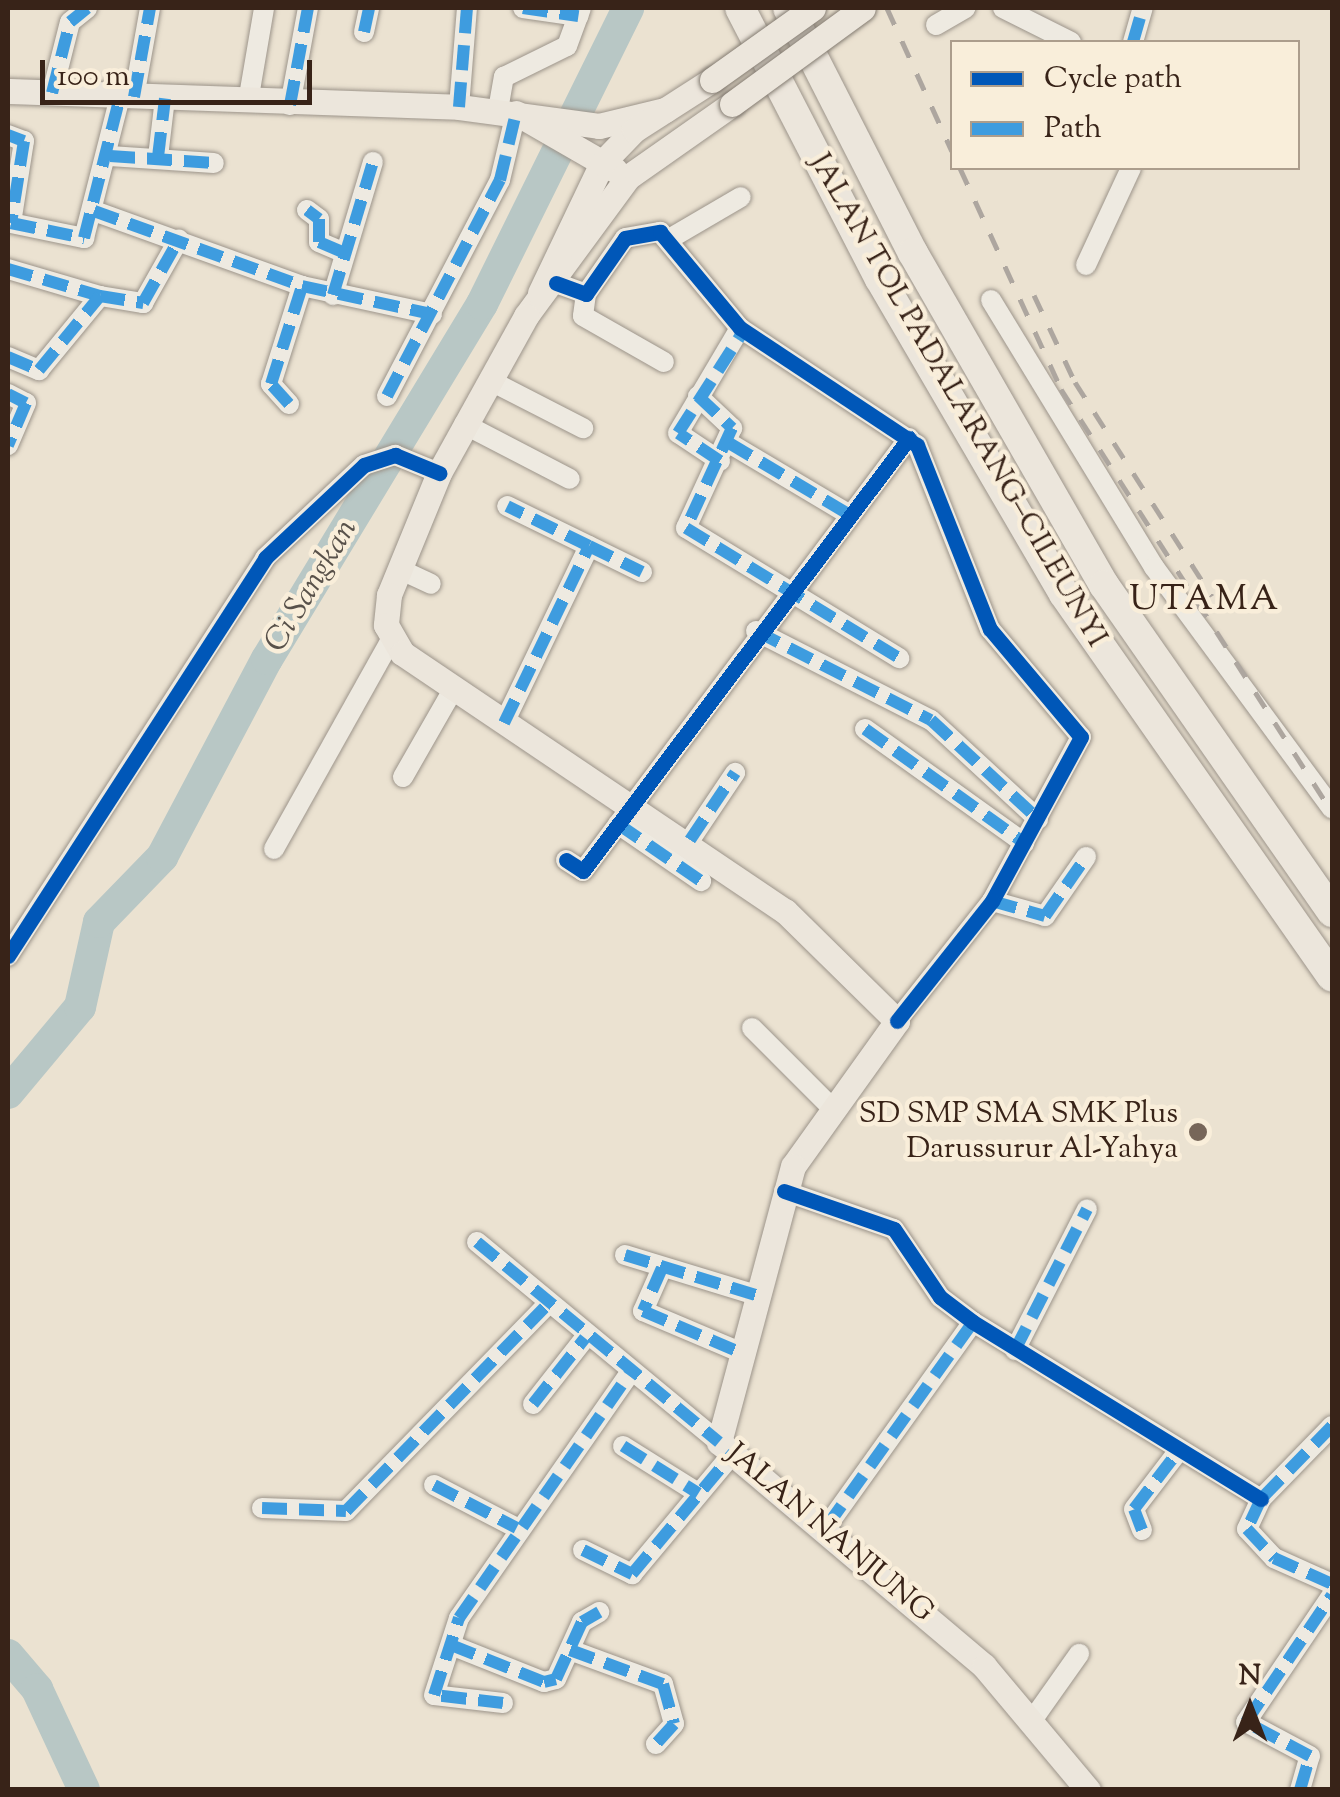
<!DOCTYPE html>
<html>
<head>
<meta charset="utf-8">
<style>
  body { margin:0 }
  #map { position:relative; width:1340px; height:1797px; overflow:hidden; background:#ebe2d1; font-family:"Sorts Mill Goudy",serif }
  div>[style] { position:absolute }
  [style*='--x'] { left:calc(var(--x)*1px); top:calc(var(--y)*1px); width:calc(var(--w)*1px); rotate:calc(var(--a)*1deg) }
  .river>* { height:32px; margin:-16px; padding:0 16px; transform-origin:16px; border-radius:16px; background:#b8c7c5 }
  .roads { filter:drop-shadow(0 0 2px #9c948a) drop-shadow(0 0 2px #9c948a) }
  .minor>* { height:20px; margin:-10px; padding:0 10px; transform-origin:10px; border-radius:10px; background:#eeeae1 }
  .major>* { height:25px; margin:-12.5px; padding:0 12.5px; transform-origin:12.5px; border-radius:12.5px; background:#ece6dc }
  .highway>* { height:30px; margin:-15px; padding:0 15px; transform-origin:15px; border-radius:15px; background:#ece6dc }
  .rail>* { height:5px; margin-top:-2.5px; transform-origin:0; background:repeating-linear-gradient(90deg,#ada69f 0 18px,transparent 0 36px) }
  .bridges { filter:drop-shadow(0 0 2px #837b71) drop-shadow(0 0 2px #837b71) }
  .major-bridge>* { height:25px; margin:-12.5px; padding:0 12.5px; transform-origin:12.5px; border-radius:12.5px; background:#ece6dc }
  .quiet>* { height:12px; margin-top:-6px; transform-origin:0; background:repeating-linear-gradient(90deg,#3e9cdf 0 25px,transparent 0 37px) }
  .cycleway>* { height:15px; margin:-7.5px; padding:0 7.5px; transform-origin:7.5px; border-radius:7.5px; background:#0057b8 }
  .dots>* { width:28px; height:28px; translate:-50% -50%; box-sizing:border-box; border:5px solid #f9eeda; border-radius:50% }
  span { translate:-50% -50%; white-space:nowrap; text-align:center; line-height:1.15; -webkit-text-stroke:9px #f9eeda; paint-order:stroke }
  .street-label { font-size:30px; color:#382318 }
  .poi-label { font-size:30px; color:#382318 }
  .right { translate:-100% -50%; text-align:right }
  .water-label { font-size:32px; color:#58514a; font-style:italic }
  .quarter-label { font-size:35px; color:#382318; letter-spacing:2.5px }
  .frame { position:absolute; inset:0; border:10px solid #382318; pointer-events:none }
  .legend { position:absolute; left:950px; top:40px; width:350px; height:130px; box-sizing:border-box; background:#f9eeda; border:2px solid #ac9d8c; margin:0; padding:12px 18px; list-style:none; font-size:30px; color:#382318 }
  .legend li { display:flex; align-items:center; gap:20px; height:50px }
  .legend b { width:50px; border:2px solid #ac9d8c }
  .north { position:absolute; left:1200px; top:1657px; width:100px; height:100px; -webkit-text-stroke:8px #f9eeda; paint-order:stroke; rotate:0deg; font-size:28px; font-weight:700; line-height:40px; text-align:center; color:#382318 }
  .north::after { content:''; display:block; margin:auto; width:35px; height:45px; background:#382318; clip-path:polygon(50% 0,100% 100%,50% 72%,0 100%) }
  .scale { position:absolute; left:40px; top:60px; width:272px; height:45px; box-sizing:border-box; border:5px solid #382318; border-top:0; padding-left:12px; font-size:30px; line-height:35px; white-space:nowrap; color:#382318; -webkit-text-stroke:8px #f9eeda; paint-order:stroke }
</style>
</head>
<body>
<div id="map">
  <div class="river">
    <i style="--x:8;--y:1093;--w:112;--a:-50.1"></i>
    <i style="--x:80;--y:1007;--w:87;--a:-77.4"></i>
    <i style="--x:99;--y:922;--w:91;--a:-45.9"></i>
    <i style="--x:162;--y:857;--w:224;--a:-62.1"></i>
    <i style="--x:267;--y:659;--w:415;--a:-58.8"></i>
    <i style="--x:482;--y:304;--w:330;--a:-63.7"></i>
    <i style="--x:8;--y:1655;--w:45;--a:49.5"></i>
    <i style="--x:37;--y:1689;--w:111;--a:65"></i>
  </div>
  <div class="roads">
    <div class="minor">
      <i style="--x:523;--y:8;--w:56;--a:8.3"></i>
      <i style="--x:1003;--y:8;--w:76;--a:26.6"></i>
      <i style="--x:936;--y:25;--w:34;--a:-30"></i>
      <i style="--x:364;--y:32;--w:25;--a:-78"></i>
      <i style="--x:1133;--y:42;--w:35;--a:-74"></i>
      <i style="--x:52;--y:93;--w:73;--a:-75.8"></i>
      <i style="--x:70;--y:22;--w:22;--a:-39"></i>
      <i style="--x:134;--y:97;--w:90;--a:-79.8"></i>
      <i style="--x:248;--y:102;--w:95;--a:-80.3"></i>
      <i style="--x:290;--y:105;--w:99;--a:-79.5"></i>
      <i style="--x:459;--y:107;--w:99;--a:-85.4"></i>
      <i style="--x:498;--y:110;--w:34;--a:-80"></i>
      <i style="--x:504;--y:77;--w:70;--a:-26.2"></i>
      <i style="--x:567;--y:46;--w:40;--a:-69.8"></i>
      <i style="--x:8;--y:135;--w:17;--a:21"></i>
      <i style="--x:24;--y:141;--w:83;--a:99"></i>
      <i style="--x:11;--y:223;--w:75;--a:11.6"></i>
      <i style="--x:84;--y:238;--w:146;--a:-75.7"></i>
      <i style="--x:110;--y:156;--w:104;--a:3.9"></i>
      <i style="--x:158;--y:157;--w:59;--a:-83.2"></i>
      <i style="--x:307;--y:210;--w:15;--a:37"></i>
      <i style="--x:319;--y:219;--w:23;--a:90"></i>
      <i style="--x:319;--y:242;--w:28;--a:23"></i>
      <i style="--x:94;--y:211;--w:221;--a:19.8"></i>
      <i style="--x:302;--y:286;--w:133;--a:12.2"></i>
      <i style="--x:669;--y:239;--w:83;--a:-30.3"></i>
      <i style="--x:1086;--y:265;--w:107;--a:-65.1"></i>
      <i style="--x:8;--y:269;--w:96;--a:16.4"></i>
      <i style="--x:556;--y:283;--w:32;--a:20"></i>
      <i style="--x:586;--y:294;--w:68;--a:-55.1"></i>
      <i style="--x:625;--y:238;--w:36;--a:-10"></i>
      <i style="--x:660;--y:232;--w:125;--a:50.2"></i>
      <i style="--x:740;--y:328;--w:212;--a:33.5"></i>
      <i style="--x:917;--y:445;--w:198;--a:68.4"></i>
      <i style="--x:990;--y:629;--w:141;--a:49.9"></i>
      <i style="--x:1081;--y:737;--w:187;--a:118.5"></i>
      <i style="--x:992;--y:901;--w:153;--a:128.4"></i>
      <i style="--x:586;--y:294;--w:22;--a:98"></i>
      <i style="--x:583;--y:316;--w:93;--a:29.6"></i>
      <i style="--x:333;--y:295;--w:139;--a:-73.3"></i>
      <i style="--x:991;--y:300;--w:313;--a:58.6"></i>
      <i style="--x:1154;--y:567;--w:300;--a:53.6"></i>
      <i style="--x:8;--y:357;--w:34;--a:23"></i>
      <i style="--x:39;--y:370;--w:96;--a:-50.5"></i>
      <i style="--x:100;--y:296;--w:44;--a:9.2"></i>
      <i style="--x:143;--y:303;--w:73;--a:-60.6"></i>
      <i style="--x:489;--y:380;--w:106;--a:27.1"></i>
      <i style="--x:8;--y:394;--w:20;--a:27"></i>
      <i style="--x:26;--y:403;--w:46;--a:113.2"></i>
      <i style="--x:387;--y:396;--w:244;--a:-62.4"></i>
      <i style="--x:500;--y:180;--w:69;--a:-76.6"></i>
      <i style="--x:698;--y:396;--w:47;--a:43.3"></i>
      <i style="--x:732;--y:428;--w:110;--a:114.7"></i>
      <i style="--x:686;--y:528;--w:250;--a:31.4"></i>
      <i style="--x:289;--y:404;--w:27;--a:-132"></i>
      <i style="--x:271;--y:384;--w:103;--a:-72.4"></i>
      <i style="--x:464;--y:424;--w:119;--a:27.4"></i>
      <i style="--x:729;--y:443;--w:141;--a:30.8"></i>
      <i style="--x:720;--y:461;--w:50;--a:-146.3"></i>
      <i style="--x:678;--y:433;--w:122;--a:-59.4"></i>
      <i style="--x:589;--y:546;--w:59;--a:26.1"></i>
      <i style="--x:399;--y:569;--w:35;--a:25"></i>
      <i style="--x:756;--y:631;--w:196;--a:27"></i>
      <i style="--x:931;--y:720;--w:146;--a:42.8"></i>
      <i style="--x:504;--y:723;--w:196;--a:-64.3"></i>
      <i style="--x:589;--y:546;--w:91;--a:-154"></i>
      <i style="--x:865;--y:729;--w:196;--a:35.6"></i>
      <i style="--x:403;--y:777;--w:103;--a:-60.2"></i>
      <i style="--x:618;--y:824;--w:101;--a:34.5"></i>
      <i style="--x:690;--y:840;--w:81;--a:-56.1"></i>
      <i style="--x:274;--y:849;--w:240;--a:-60.8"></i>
      <i style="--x:566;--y:860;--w:20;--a:33"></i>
      <i style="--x:583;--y:871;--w:542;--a:-53.02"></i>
      <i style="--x:992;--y:901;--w:55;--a:15.8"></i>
      <i style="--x:1045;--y:916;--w:72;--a:-55.2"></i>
      <i style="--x:8;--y:956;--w:474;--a:-57.1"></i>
      <i style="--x:265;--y:558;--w:136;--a:-43.2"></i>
      <i style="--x:364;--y:465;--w:33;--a:-18"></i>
      <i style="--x:395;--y:455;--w:48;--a:22.2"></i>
      <i style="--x:752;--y:1028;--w:109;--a:45"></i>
      <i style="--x:784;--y:1191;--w:116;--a:19.1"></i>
      <i style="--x:894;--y:1229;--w:82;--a:55.9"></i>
      <i style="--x:940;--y:1297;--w:41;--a:37.1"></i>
      <i style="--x:973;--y:1322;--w:338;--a:31.6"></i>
      <i style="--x:477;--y:1242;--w:314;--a:39.6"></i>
      <i style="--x:625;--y:1255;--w:140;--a:17"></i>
      <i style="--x:662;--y:1268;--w:47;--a:113.8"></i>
      <i style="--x:643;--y:1311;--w:111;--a:22.9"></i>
      <i style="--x:1015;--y:1350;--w:158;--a:-62.9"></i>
      <i style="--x:533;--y:1404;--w:84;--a:-51.8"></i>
      <i style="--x:1332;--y:1426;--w:102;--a:134.2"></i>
      <i style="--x:1261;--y:1499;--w:33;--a:115"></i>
      <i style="--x:1247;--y:1529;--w:40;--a:47"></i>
      <i style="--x:1274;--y:1558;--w:64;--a:24.1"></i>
      <i style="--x:623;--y:1446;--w:89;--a:32.1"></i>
      <i style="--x:434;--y:1485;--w:93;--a:27.4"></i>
      <i style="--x:262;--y:1508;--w:84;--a:2"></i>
      <i style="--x:346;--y:1511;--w:286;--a:-45.7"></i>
      <i style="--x:827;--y:1526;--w:251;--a:-54.4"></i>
      <i style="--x:1142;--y:1530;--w:22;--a:-111"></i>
      <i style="--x:1134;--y:1509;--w:71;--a:-52.5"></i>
      <i style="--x:583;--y:1550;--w:55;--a:26.1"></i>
      <i style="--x:632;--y:1574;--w:158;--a:-50.1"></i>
      <i style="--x:451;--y:1645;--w:100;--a:21.7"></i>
      <i style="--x:544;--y:1682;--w:12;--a:-14"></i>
      <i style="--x:556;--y:1679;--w:63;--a:-65.5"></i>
      <i style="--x:582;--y:1622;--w:20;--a:-30"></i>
      <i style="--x:570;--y:1650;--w:99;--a:20.1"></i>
      <i style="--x:663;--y:1684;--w:41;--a:74.6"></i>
      <i style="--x:674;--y:1724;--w:27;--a:132"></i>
      <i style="--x:503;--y:1703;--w:69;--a:-173.4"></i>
      <i style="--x:434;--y:1695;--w:81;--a:-72"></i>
      <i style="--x:459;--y:1618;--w:299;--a:-55.1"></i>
      <i style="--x:1033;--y:1719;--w:80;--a:-54.7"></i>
      <i style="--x:1300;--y:1790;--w:35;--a:-74"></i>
      <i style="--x:1310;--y:1756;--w:72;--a:-152"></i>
      <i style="--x:1246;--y:1722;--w:153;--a:-55.9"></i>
    </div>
    <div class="major">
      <i style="--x:8;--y:91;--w:451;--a:2"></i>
      <i style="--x:459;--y:107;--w:141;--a:7.7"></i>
      <i style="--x:599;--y:126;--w:68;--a:-13.6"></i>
      <i style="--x:732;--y:104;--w:127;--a:144.9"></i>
      <i style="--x:628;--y:177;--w:172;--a:126.3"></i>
      <i style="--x:526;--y:316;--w:179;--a:119"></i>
      <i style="--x:439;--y:473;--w:132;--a:112.3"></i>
      <i style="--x:389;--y:595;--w:30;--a:96"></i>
      <i style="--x:386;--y:625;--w:32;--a:60"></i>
      <i style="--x:402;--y:653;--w:462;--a:34"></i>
      <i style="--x:785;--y:911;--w:157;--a:44.5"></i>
      <i style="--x:897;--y:1021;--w:178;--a:125.6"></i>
      <i style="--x:793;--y:1166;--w:286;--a:105"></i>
      <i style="--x:719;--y:1442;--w:347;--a:40.2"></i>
      <i style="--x:984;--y:1666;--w:162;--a:50"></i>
      <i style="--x:516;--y:113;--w:114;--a:29.9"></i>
      <i style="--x:540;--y:293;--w:144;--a:-64.5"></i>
      <i style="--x:602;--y:163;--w:46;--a:-45.9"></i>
      <i style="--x:634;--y:130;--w:93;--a:-32.7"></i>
    </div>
    <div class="highway">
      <i style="--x:740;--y:8;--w:305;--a:62.7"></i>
      <i style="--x:880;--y:279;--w:365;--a:59.7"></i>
      <i style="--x:1064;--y:594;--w:467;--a:55"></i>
      <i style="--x:788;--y:8;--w:275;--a:63"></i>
      <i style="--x:913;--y:253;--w:383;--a:60.1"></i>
      <i style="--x:1104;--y:585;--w:399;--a:55.1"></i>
    </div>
  </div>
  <div class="rail">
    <i style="--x:887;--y:8;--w:157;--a:65.6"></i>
    <i style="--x:960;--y:168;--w:243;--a:65.4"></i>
    <i style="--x:1061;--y:389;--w:502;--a:57.35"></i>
    <i style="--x:1034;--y:295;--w:96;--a:64.8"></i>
    <i style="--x:1075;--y:382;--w:254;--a:57.4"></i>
  </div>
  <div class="bridges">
    <div class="major-bridge">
      <i style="--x:712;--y:80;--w:124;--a:-35.5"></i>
      <i style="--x:732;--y:104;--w:162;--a:-36.2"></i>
    </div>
  </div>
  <div class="quiet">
    <i style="--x:523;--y:8;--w:56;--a:8.3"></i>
    <i style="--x:364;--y:32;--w:25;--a:-78"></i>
    <i style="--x:1133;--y:42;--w:35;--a:-74"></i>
    <i style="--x:52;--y:93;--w:73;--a:-75.8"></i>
    <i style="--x:70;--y:22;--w:22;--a:-39"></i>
    <i style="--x:134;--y:97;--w:90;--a:-79.8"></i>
    <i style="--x:290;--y:105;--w:99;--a:-79.5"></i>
    <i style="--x:459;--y:107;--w:99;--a:-85.4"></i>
    <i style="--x:8;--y:135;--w:17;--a:21"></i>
    <i style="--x:24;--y:141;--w:83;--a:99"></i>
    <i style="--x:11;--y:223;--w:75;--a:11.6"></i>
    <i style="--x:84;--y:238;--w:146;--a:-75.7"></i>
    <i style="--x:110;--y:156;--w:104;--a:3.9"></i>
    <i style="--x:158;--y:157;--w:59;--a:-83.2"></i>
    <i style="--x:307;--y:210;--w:15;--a:37"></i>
    <i style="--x:319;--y:219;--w:23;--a:90"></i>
    <i style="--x:319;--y:242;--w:28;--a:23"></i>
    <i style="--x:94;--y:211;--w:221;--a:19.8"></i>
    <i style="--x:302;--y:286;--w:133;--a:12.2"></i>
    <i style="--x:8;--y:269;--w:96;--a:16.4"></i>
    <i style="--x:333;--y:295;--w:139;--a:-73.3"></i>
    <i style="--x:8;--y:357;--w:34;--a:23"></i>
    <i style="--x:39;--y:370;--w:96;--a:-50.5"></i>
    <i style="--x:100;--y:296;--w:44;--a:9.2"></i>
    <i style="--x:143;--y:303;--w:73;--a:-60.6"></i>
    <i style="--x:8;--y:394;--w:20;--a:27"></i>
    <i style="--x:26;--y:403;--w:46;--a:113.2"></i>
    <i style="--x:387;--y:396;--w:244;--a:-62.4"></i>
    <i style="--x:500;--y:180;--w:69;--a:-76.6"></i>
    <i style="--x:698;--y:396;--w:47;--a:43.3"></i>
    <i style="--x:732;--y:428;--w:110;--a:114.7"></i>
    <i style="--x:686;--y:528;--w:250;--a:31.4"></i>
    <i style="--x:289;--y:404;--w:27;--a:-132"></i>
    <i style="--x:271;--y:384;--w:103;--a:-72.4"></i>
    <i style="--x:729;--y:443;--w:141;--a:30.8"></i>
    <i style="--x:720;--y:461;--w:50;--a:-146.3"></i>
    <i style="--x:678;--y:433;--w:122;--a:-57.3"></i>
    <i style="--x:589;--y:546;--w:59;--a:26.1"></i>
    <i style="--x:756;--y:631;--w:196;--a:27"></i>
    <i style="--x:931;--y:720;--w:146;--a:42.8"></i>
    <i style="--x:504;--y:723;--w:196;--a:-64.3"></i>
    <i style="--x:589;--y:546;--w:91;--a:-154"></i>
    <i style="--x:865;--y:729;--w:196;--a:35.6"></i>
    <i style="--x:618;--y:824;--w:101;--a:34.5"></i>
    <i style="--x:690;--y:840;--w:81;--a:-56.1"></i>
    <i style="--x:992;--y:901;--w:55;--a:15.8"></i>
    <i style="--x:1045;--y:916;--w:72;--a:-55.2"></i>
    <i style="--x:477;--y:1242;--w:314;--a:39.6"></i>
    <i style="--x:625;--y:1255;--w:140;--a:17"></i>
    <i style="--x:662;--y:1268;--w:47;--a:113.8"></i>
    <i style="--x:643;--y:1311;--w:102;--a:23.1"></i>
    <i style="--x:1015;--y:1350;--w:158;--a:-62.9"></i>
    <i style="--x:533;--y:1404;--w:84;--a:-51.8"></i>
    <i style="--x:1332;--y:1426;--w:102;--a:134.2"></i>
    <i style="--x:1261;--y:1499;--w:33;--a:115"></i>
    <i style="--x:1247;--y:1529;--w:40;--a:47"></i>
    <i style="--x:1274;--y:1558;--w:64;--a:24.1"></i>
    <i style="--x:623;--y:1446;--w:89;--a:32.1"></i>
    <i style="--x:434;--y:1485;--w:93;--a:27.4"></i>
    <i style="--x:262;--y:1508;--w:84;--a:2"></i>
    <i style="--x:346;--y:1511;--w:286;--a:-45.7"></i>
    <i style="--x:827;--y:1526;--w:251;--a:-54.4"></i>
    <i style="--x:1142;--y:1530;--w:22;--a:-111"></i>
    <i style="--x:1134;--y:1509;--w:71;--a:-52.5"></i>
    <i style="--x:583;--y:1550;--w:55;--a:26.1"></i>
    <i style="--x:632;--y:1574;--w:158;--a:-50.1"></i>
    <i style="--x:451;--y:1645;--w:100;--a:21.7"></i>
    <i style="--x:544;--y:1682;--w:12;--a:-14"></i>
    <i style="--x:556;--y:1679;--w:63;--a:-65.5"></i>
    <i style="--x:582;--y:1622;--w:20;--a:-30"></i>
    <i style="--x:570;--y:1650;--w:99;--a:20.1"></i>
    <i style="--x:663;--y:1684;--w:41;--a:74.6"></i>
    <i style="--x:674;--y:1724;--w:27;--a:132"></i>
    <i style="--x:503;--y:1703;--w:69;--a:-173.4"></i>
    <i style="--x:434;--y:1695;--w:81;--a:-72"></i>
    <i style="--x:459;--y:1618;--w:299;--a:-55.1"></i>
    <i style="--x:1300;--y:1790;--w:35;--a:-74"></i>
    <i style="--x:1310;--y:1756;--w:72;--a:-152"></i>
    <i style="--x:1246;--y:1722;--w:153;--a:-55.9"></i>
  </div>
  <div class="cycleway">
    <i style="--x:556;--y:283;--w:32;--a:20"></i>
    <i style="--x:586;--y:294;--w:68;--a:-55.1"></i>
    <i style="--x:625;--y:238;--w:36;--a:-10"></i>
    <i style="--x:660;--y:232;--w:125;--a:50.2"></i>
    <i style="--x:740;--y:328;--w:212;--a:33.5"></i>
    <i style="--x:917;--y:445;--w:198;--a:68.4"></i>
    <i style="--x:990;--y:629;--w:141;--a:49.9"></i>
    <i style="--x:1081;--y:737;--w:187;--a:118.5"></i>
    <i style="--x:992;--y:901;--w:153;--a:128.4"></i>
    <i style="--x:566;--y:860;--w:20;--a:33"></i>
    <i style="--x:583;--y:871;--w:542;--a:-53.02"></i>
    <i style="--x:8;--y:956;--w:474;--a:-57.1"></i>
    <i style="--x:265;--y:558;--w:136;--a:-43.2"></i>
    <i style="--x:364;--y:465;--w:33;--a:-18"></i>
    <i style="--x:395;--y:455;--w:48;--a:22.2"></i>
    <i style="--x:784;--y:1191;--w:116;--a:19.1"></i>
    <i style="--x:894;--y:1229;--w:82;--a:55.9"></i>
    <i style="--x:940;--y:1297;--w:41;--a:37.1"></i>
    <i style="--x:973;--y:1322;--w:338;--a:31.6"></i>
  </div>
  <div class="dots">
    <i style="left:1198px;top:1132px;background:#776659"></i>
  </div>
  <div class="street-label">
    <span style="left:957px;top:401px;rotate:60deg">JALAN TOL PADALARANG–CILEUNYI</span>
    <span style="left:829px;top:1534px;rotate:40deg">JALAN NANJUNG</span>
  </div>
  <div class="poi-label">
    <span class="right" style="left:1178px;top:1132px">SD SMP SMA SMK Plus<br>Darussurur Al-Yahya</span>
  </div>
  <div class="water-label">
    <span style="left:312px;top:586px;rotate:-59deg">Ci Sangkan</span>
  </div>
  <div class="quarter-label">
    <span style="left:1205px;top:601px">UTAMA</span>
  </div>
  <div class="frame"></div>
  <ul class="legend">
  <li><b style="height:12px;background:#0057b8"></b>Cycle path</li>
  <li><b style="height:12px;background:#3e9cdf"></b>Path</li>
  </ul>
  <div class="north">N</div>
  <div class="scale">100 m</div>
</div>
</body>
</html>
